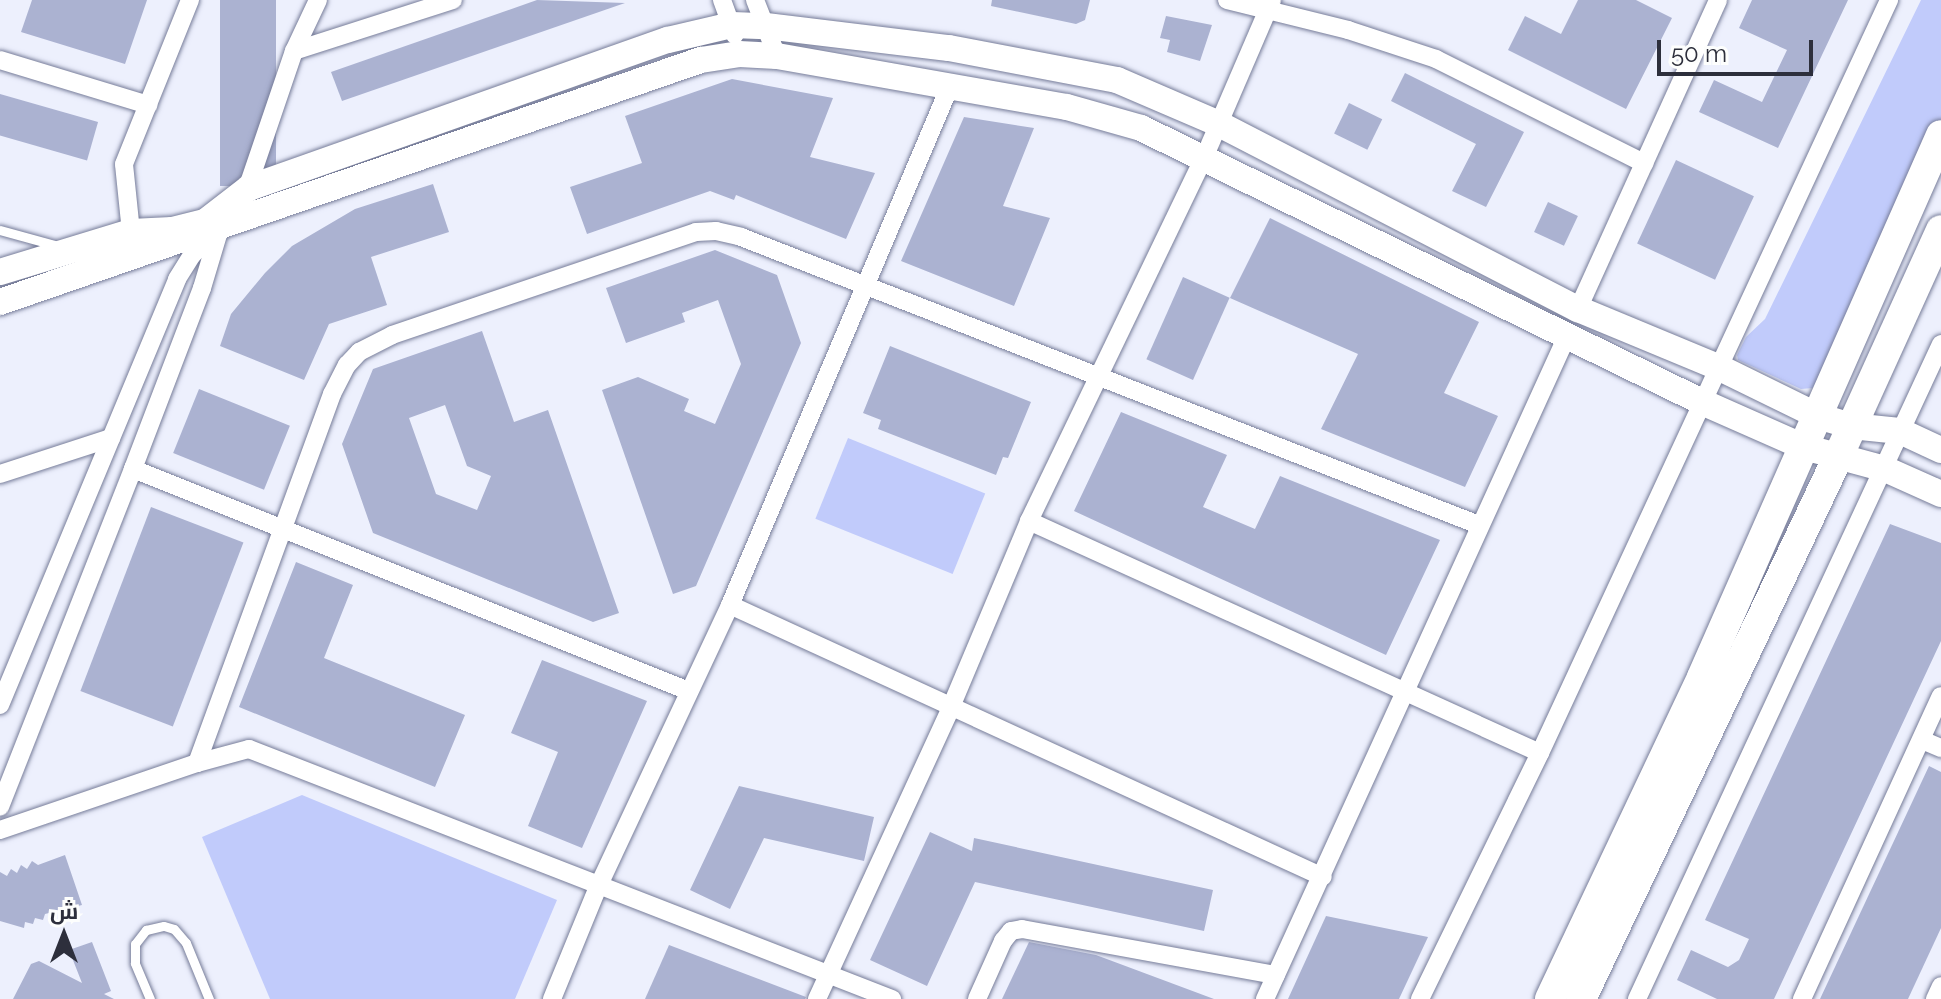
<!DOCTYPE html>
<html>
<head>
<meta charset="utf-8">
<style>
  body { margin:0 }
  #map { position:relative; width:1941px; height:999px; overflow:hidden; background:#edf0fd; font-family:Raleway,Cairo,sans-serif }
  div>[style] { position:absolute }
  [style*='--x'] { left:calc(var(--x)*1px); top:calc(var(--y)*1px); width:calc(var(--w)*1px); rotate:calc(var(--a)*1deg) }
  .green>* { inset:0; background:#c1cbfb; transform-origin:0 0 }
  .building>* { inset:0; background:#abb2d1; transform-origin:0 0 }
  .roads { filter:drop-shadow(0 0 2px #767c99) drop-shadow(0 0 2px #767c99) }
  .service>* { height:9px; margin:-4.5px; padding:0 4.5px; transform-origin:4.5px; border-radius:4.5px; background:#fff }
  .minor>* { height:18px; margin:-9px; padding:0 9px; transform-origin:9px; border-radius:9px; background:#fff }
  .secondary>* { height:26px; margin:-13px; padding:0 13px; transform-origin:13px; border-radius:13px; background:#fff }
  .trunk>* { height:30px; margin:-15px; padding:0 15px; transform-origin:15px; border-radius:15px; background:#fff }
  span { translate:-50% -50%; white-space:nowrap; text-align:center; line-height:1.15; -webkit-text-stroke:8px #fdfefd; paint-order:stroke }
  .north { position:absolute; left:24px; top:895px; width:80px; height:80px; -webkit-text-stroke:6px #fdfefd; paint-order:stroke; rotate:0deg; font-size:22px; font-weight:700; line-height:32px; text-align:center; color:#2d2f3c }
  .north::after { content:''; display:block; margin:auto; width:28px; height:36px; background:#2d2f3c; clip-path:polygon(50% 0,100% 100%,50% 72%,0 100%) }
  .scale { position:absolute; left:1657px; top:40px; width:156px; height:36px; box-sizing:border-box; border:4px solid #2d2f3c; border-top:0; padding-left:10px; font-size:24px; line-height:28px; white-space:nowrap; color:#2d2f3c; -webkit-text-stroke:6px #fdfefd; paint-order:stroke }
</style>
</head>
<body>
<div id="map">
  <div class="green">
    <i style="clip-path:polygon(1921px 0,1941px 0,1941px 126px,1813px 388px,1801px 389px,1738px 360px,1737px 355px,1746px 337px,1765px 319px)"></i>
    <i style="left:848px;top:438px;width:148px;height:87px;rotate:22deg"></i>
    <i style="clip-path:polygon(302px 795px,557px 900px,515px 999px,270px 999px,202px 837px)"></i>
  </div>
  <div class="building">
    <i style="clip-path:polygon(32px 0,147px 0,125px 64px,21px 32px)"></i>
    <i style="left:220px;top:0;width:56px;height:186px"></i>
    <i style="clip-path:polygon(537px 0,625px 3px,342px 101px,331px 72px)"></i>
    <i style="clip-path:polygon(992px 0,1090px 0,1085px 20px,1076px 24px,991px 6px)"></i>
    <i style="clip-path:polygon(1578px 0,1636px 0,1672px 18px,1626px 109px,1508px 50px,1525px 16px,1561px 34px)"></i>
    <i style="clip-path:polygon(1752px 0,1848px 0,1778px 148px,1699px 112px,1714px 80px,1762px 102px,1787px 50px,1739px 28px)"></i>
    <i style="clip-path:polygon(1166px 16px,1212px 25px,1200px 61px,1167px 52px,1170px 40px,1160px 38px)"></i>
    <i style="clip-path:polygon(1405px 73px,1524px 132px,1486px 207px,1452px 191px,1476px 144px,1391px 101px)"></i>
    <i style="clip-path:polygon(732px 79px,833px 98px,810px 157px,875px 173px,846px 239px,736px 195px,734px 200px,710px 191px,587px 234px,570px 187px,642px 163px,625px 116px)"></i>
    <i style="left:0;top:94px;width:102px;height:40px;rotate:16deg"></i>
    <i style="left:1349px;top:103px;width:37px;height:34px;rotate:26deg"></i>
    <i style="clip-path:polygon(964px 117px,1034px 128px,1003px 206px,1050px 218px,1014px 306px,901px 261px)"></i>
    <i style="left:1676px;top:160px;width:86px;height:92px;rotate:25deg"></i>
    <i style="clip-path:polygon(433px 184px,449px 232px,371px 257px,387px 305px,329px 324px,304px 380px,220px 346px,231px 314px,265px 273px,292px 246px,355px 209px)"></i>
    <i style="left:1548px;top:202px;width:33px;height:33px;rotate:25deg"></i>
    <i style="clip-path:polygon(1270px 218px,1479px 322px,1444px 393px,1498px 416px,1465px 487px,1321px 429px,1358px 354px,1230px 298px)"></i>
    <i style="clip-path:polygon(715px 250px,777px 275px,801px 343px,696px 586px,673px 594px,602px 390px,638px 377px,689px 399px,684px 411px,715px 424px,741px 364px,718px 300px,682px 313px,685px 322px,626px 343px,606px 288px)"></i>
    <i style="left:1183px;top:277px;width:51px;height:90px;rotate:24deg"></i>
    <i style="clip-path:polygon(evenodd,482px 331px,514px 422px,548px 410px,619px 613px,593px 622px,373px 533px,342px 444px,373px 369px,482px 331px,445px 405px,467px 466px,491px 476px,477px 510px,436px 494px,409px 418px,445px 405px)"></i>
    <i style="clip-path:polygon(890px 346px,1031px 402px,1008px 458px,1003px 457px,996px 475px,878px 429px,881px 420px,863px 413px)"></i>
    <i style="left:199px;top:389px;width:98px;height:69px;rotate:22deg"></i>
    <i style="clip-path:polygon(1121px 412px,1227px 455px,1203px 507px,1255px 529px,1280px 476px,1440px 540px,1386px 655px,1074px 511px)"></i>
    <i style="left:151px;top:507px;width:99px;height:197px;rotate:21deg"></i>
    <i style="clip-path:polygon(1890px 524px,1941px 543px,1941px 641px,1774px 999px,1717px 999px,1677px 980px,1691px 950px,1728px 967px,1739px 960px,1749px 939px,1705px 920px)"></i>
    <i style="clip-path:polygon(296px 562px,353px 585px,324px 658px,465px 715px,435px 787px,239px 707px)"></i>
    <i style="clip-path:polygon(542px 660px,647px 701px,582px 848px,528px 826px,558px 752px,511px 733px)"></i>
    <i style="clip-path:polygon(1929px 766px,1941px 772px,1941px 928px,1908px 999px,1820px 999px)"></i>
    <i style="clip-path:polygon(739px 786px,874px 817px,864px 861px,764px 838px,730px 909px,690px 890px)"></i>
    <i style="clip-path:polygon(930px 832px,972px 851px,974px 838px,1213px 890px,1204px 931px,975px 882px,927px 986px,870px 960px)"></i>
    <i style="clip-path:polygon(65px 855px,82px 905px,45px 914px,43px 920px,35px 918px,33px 924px,25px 922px,24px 928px,0 921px,0 872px,7px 876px,11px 869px,17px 873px,21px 865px,27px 869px,32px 861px,38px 865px)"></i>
    <i style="clip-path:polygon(1326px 916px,1428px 937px,1399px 999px,1288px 999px)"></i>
    <i style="clip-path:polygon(92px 942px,111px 991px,104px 994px,114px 999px,13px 999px,31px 964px,39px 961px,82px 983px,69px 950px)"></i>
    <i style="clip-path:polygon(1029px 942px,1096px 955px,1214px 999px,1002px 999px)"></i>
    <i style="clip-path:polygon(669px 945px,806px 997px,805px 999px,645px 999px)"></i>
  </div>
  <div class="roads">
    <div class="service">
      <i style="--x:0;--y:230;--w:60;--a:15.4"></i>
      <i style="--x:150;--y:999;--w:39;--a:-113"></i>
      <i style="--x:135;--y:963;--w:19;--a:-90"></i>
      <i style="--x:135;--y:944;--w:18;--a:-52"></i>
      <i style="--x:146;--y:930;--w:18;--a:-13"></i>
      <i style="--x:164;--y:926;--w:10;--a:17"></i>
      <i style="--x:174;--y:929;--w:18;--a:49"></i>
      <i style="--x:186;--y:943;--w:61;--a:67.7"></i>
    </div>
    <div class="minor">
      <i style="--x:722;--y:0;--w:37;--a:70"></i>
      <i style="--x:755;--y:0;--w:60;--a:68.6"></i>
      <i style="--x:1227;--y:0;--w:125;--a:13.9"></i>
      <i style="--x:1348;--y:30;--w:93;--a:18.2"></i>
      <i style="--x:1436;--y:59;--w:233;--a:26.6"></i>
      <i style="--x:294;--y:51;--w:167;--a:-17.8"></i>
      <i style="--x:0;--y:60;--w:155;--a:16.9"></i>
      <i style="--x:246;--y:192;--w:149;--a:-71.2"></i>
      <i style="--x:294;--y:51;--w:56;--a:-64.8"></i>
      <i style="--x:131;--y:232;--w:68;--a:-95.9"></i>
      <i style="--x:124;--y:164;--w:177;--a:-68.1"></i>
      <i style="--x:1578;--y:309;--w:339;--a:-65.6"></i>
      <i style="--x:133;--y:469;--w:599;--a:21.77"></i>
      <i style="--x:0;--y:474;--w:117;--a:-18"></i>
      <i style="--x:1029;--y:521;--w:561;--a:24.42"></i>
      <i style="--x:730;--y:605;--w:652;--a:24.64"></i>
      <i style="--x:0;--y:705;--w:461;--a:-67.4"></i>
      <i style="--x:177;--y:279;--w:28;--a:-58"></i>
      <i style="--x:192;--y:255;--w:39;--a:-44"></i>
      <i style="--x:220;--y:228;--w:63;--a:106.7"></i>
      <i style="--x:202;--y:288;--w:194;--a:110.9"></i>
      <i style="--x:133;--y:469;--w:363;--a:111.5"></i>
      <i style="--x:1922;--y:740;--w:21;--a:23"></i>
      <i style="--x:197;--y:763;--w:393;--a:-69.9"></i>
      <i style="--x:332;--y:394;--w:33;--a:-63"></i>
      <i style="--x:347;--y:365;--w:18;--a:-47"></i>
      <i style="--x:359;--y:352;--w:37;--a:-27"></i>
      <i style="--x:392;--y:335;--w:321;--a:-18.7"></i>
      <i style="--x:696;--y:232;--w:20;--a:-3"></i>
      <i style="--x:716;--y:231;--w:26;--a:13"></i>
      <i style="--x:741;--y:237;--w:792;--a:21.32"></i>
      <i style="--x:0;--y:830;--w:208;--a:-18.8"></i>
      <i style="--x:197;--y:763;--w:54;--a:-15.1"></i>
      <i style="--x:249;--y:749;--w:690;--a:21.25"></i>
      <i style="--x:552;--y:999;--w:121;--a:-67.7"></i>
      <i style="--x:598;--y:887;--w:311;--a:-64.9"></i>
      <i style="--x:730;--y:605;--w:564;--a:-67.03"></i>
      <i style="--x:817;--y:999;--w:321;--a:-65.3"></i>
      <i style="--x:951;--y:707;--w:202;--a:-67.2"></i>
      <i style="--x:1029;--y:521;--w:403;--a:-64.3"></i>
      <i style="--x:1204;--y:158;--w:172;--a:-66.7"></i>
      <i style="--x:977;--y:999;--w:64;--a:-65.9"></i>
      <i style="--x:1003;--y:941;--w:13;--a:-51"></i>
      <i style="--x:1011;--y:931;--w:11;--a:-10"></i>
      <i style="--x:1022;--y:929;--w:258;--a:10.3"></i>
      <i style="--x:1265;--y:999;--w:729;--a:-65.51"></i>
      <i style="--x:1420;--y:999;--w:274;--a:-64"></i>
      <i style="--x:1540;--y:753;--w:830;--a:-65.13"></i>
      <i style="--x:1637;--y:999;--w:722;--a:-65.1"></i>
      <i style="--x:1802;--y:999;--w:333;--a:-65.4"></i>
      <i style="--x:1935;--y:999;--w:14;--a:-65"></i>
    </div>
    <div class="secondary">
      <i style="--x:0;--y:272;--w:137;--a:-17"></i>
      <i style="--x:131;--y:232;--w:41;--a:-2.8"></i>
      <i style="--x:172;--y:230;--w:34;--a:-14"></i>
      <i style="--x:205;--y:222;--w:56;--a:-37.7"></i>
      <i style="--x:249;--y:188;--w:444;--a:-19.5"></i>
      <i style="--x:668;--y:40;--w:66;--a:-13.2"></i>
      <i style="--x:732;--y:25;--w:34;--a:2"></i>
      <i style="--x:766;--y:26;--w:184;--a:6.9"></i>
      <i style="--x:949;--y:48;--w:171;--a:10.8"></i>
      <i style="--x:1117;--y:80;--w:111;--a:23.3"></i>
      <i style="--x:1219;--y:124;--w:404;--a:27.3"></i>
      <i style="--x:1578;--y:309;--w:152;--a:22.5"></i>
      <i style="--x:1718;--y:367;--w:111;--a:26.1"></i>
      <i style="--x:1818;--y:416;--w:34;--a:17"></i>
      <i style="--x:1851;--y:426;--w:49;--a:5.8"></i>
      <i style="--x:1900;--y:431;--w:45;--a:24.9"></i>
      <i style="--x:0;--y:302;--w:742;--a:-19.05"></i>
      <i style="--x:701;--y:60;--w:38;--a:-9"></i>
      <i style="--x:739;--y:54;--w:38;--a:3"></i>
      <i style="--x:777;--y:56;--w:294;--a:10"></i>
      <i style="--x:1067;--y:107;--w:77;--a:15.8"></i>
      <i style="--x:1141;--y:128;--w:624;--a:26.03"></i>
      <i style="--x:1702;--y:402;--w:111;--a:23.8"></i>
      <i style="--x:1804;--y:447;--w:84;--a:15.2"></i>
      <i style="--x:1885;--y:469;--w:61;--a:24.1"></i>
    </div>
    <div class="trunk">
      <i style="--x:1550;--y:999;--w:356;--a:-64.7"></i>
      <i style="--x:1702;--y:677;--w:592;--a:-66.2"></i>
      <i style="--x:1581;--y:999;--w:600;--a:-64.63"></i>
      <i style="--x:1838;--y:457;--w:249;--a:-65.6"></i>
    </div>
  </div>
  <div class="north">ش</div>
  <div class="scale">50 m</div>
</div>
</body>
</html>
